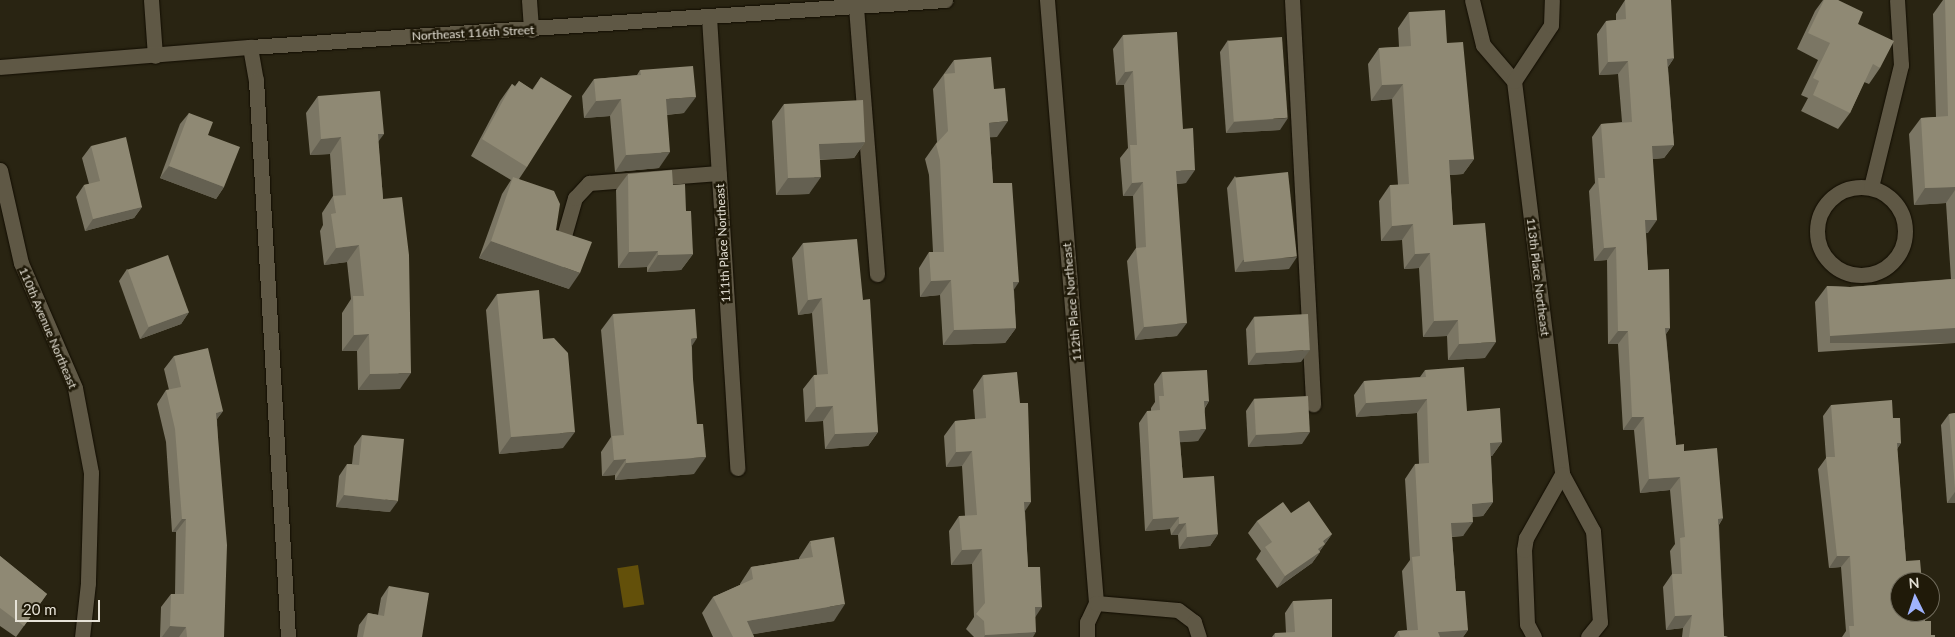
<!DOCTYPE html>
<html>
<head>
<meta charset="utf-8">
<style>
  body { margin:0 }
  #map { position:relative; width:1955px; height:637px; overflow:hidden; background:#292412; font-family:Lato,sans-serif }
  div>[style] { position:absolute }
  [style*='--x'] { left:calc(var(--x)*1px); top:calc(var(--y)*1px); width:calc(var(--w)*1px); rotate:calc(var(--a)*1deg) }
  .water>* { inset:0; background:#63500a; transform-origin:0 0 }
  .roads { filter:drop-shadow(0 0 1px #120d01) drop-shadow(0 0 1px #120d01) }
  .minor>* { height:15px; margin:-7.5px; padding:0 7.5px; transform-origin:7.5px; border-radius:7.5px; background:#5f5845 }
  .minor>.ring { margin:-7.5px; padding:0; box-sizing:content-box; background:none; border:15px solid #5f5845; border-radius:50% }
  .wall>* { inset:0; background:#7b7664 }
  .shaded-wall>* { inset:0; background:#646051; transform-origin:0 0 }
  .building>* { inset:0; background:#8f8974; transform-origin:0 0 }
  span { translate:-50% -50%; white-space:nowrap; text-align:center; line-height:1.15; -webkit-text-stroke:5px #201a09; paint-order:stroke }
  .street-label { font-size:12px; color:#e6e2d7 }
  .north { position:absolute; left:1890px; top:572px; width:50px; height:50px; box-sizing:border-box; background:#201a09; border:1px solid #6f6a5b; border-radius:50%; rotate:356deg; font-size:14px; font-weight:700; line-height:20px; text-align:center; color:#e6e2d7 }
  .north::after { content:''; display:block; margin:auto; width:18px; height:22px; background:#a0b3fd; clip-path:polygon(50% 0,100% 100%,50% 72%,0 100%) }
  .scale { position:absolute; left:15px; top:600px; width:85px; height:22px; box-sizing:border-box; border:2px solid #e6e2d7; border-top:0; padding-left:6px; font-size:15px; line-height:18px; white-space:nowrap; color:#e6e2d7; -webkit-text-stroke:4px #201a09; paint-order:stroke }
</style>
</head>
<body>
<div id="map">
  <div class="water">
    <i style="left:638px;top:565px;width:40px;height:21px;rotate:81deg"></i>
  </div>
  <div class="roads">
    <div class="minor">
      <i style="--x:151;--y:0;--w:56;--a:85.9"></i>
      <i style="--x:529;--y:0;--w:30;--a:86"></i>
      <i style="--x:1047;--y:0;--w:605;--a:85.35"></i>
      <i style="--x:1096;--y:603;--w:21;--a:115"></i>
      <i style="--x:1087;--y:622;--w:15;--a:90"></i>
      <i style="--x:1292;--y:0;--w:405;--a:87"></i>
      <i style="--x:1472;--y:0;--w:46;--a:76.3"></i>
      <i style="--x:1483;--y:45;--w:48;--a:49.3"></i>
      <i style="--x:1514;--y:81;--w:396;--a:83"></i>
      <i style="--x:1562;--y:474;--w:65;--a:61.5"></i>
      <i style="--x:1593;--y:531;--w:91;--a:85.6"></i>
      <i style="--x:1600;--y:622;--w:19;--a:129"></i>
      <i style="--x:856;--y:7;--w:268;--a:85.5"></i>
      <i style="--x:709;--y:17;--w:452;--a:86.4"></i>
      <i style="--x:250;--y:47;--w:34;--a:80"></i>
      <i style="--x:256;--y:80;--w:558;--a:86.71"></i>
      <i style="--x:0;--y:67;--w:251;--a:-4.6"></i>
      <i style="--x:250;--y:47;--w:697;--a:-3.87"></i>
      <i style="--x:1514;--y:81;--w:67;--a:-56.5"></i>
      <i style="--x:1551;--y:25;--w:25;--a:-88"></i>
      <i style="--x:0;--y:170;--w:95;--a:77.3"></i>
      <i style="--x:21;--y:263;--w:136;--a:66.6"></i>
      <i style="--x:75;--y:388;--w:86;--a:79.3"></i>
      <i style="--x:91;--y:473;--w:110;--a:91.6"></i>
      <i style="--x:88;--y:583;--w:54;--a:96.3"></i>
      <i class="ring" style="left:1817px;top:187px;width:73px;height:73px"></i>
      <i style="--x:1871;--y:187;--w:126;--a:-76.2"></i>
      <i style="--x:1901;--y:65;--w:65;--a:-93.5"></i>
      <i style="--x:564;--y:236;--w:40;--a:-74"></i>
      <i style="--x:575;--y:198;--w:21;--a:-47"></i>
      <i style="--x:589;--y:183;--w:130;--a:-4.4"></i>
      <i style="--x:1096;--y:603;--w:82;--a:4.9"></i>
      <i style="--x:1178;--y:610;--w:20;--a:37"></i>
      <i style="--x:1194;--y:622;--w:16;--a:72"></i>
      <i style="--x:1534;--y:637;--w:15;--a:-118"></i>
      <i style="--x:1527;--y:624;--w:74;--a:-92.3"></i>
      <i style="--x:1524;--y:550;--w:12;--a:-81"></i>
      <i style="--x:1526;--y:538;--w:73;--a:-60.6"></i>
    </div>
  </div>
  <div class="wall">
    <i style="clip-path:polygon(1625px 0,1674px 58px,1668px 67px,1674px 145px,1664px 158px,1653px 159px,1648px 233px,1646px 233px,1648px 270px,1670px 328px,1666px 334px,1676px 445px,1684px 451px,1723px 518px,1719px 525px,1724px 636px,1728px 637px,1682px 637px,1683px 628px,1666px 630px,1663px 587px,1672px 574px,1670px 551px,1675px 544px,1670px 490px,1640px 493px,1634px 430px,1623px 430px,1618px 344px,1608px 344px,1607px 260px,1594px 261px,1589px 191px,1595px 183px,1592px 137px,1601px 124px,1622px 122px,1618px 74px,1599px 75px,1597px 34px,1606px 21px,1616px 20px,1616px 14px)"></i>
    <i style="clip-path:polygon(1823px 0,1838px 0,1858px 24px,1880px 68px,1869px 84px,1864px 82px,1850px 113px,1838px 129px,1801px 111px,1808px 98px,1801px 95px,1818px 60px,1797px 49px,1815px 11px)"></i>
    <i style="clip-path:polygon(1943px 0,1955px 0,1955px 343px,1818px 352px,1815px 302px,1827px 286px,1850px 287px,1951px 279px,1946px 203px,1914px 205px,1909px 134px,1921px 118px,1936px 117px,1933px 14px)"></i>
    <i style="clip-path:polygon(1409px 12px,1447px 43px,1474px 159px,1463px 174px,1450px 175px,1453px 225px,1485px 358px,1448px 360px,1447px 336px,1423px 337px,1419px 268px,1404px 269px,1402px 240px,1381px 241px,1379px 201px,1390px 185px,1398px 185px,1392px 99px,1371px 101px,1368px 64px,1379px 48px,1399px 47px,1398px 28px)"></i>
    <i style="clip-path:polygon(1123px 35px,1186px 183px,1177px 184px,1177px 336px,1135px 340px,1127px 261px,1136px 248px,1133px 196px,1123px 196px,1120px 158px,1128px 148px,1124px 85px,1116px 85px,1113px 49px)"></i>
    <i style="clip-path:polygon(1228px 40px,1280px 130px,1226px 133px,1220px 52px)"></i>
    <i style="clip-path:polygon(954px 60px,997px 137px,990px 137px,993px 183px,1014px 290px,1016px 328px,1005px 343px,943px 345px,940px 295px,920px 297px,919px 268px,929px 252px,933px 252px,929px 175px,925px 159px,937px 142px,933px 89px)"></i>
    <i style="clip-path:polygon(640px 70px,684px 113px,667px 115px,659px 168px,615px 172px,610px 116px,584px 118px,582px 96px,594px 79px,637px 75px)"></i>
    <i style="clip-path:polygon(541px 77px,527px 167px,519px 179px,556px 230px,569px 289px,479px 258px,502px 194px,511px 180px,471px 156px,500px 101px,512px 84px,515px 86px,519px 81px,532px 90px)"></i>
    <i style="clip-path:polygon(318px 96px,378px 141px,400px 389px,358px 390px,357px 351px,342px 351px,342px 313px,351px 299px,347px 262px,324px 265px,320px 231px,323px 225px,322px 213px,333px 196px,330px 154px,310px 155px,306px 113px)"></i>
    <i style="clip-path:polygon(784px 104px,865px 142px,854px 158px,820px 160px,809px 194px,776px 195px,772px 121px)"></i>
    <i style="clip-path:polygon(189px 113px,208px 135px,224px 187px,216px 199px,160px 178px,180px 124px)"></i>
    <i style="clip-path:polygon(91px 146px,142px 207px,134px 218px,85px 231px,76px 197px,84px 185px,89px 184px,82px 158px)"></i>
    <i style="clip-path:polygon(628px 174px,673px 185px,686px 211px,693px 254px,681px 270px,647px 272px,647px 267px,618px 268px,616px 190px)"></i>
    <i style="clip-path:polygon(1235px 176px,1289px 269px,1235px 272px,1227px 188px)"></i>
    <i style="clip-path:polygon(803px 243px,863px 300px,878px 432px,868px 446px,825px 449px,823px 421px,805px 422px,803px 389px,814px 375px,817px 375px,812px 313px,798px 315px,792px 258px)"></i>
    <i style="clip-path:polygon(127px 269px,189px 312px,181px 324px,140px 339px,119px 281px)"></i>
    <i style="clip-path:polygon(497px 294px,543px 339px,563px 448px,499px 454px,486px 310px)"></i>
    <i style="clip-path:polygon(613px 314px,692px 346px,694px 474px,615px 480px,615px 475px,602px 476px,601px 452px,611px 437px,601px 330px)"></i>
    <i style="clip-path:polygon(1254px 317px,1301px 362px,1248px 365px,1246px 329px)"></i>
    <i style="clip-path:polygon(174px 356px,223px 411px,217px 419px,224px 637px,160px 637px,161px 607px,171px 594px,175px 594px,176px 532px,172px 532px,166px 442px,157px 404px,166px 390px,169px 390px,164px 369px)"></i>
    <i style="clip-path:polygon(1425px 370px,1467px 411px,1502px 442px,1492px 456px,1491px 456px,1493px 502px,1483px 516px,1472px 517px,1463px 536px,1452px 537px,1456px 591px,1468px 630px,1463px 637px,1394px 637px,1398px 631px,1407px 630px,1402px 571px,1410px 560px,1405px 479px,1415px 464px,1419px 464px,1417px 413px,1356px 417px,1354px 395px,1364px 381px,1420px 377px)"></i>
    <i style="clip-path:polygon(1162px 372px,1209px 401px,1205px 408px,1198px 441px,1180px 442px,1183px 478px,1218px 534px,1210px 546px,1179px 549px,1178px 535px,1171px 535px,1170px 529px,1145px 531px,1139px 423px,1147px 411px,1151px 411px,1151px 408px,1155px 402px,1154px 384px)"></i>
    <i style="clip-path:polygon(983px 375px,1025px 511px,1028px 567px,1035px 617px,1033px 637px,974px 637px,966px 629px,974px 617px,972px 564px,951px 565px,949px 531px,959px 516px,965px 516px,962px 466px,946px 467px,944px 436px,955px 421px,975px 419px,973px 390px)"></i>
    <i style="clip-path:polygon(1254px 399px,1302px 444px,1248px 447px,1246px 411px)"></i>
    <i style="clip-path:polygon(1831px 405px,1893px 418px,1901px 443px,1897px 449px,1906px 561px,1925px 621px,1931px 635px,1935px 637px,1842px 637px,1846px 631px,1841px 567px,1829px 568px,1818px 469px,1826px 458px,1823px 416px)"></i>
    <i style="clip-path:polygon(1955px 413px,1955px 503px,1947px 503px,1941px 425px,1949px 414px)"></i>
    <i style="clip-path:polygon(362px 435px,390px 512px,336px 507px,339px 476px,347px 464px,352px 464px,354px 446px)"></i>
    <i style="clip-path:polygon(1291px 513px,1332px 534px,1320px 551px,1320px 552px,1312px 563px,1277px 588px,1256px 559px,1261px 551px,1248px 533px,1257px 521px)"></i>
    <i style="clip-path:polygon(810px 541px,834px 621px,753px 634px,754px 637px,713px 637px,702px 613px,713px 597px,740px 585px,740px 584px,751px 567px,799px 559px,799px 558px)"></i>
    <i style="clip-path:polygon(0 556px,47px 594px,16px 637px,0 626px)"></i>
    <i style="clip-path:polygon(389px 586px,422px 637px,357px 637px,359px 625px,368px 613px,378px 615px,381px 598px)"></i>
    <i style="clip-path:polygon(1293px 601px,1332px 637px,1272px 637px,1275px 633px,1286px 633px,1285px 613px)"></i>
  </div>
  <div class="shaded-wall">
    <i style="clip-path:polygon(1674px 58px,1665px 71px,1667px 59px)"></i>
    <i style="clip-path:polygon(1628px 61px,1618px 74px,1599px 75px,1608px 62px)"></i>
    <i style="clip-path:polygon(1133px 71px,1124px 85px,1116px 85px,1125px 72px)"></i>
    <i style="clip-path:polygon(1403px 84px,1392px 99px,1371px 101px,1382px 85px)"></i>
    <i style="clip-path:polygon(696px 97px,684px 113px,654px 116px,666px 99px)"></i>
    <i style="clip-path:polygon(621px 99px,610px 116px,584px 118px,596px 101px)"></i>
    <i style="clip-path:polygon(1288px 118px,1280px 130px,1226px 133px,1234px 122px)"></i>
    <i style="clip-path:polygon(1008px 121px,997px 137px,979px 138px,989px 123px)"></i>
    <i style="clip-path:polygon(378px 134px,384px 134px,372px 150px)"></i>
    <i style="clip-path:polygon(341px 137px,330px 154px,310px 155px,321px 139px)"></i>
    <i style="clip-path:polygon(865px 142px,854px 158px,808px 160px,819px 144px)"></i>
    <i style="clip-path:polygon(1674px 145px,1664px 158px,1643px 160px,1652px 146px)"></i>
    <i style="clip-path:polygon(670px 152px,659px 168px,615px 172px,626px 155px)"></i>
    <i style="clip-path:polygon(1474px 159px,1463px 174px,1438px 176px,1449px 160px)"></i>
    <i style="clip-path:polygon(169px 166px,224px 187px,216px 199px,160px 178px)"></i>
    <i style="clip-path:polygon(1195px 170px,1186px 183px,1167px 185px,1176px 171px)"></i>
    <i style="clip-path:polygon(821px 177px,809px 194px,776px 195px,788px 178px)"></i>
    <i style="clip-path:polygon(1143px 182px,1133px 196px,1123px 196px,1132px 183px)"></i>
    <i style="clip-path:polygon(1955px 187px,1955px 190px,1946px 203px,1914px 205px,1925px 188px)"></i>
    <i style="clip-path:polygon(142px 207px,134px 218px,85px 231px,93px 219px)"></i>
    <i style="clip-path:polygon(1645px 220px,1657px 220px,1648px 233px,1636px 234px)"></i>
    <i style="clip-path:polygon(1413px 224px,1402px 240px,1381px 241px,1392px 226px)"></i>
    <i style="clip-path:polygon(491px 241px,580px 273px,569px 289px,479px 258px)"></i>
    <i style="clip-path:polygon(359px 245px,347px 262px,324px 265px,336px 248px)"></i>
    <i style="clip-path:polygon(1616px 247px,1607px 260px,1594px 261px,1604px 248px)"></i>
    <i style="clip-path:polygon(658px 251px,647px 267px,618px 268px,629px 252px)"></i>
    <i style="clip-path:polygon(1430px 253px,1419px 268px,1404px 269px,1415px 254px)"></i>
    <i style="clip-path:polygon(693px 254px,681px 270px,647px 272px,658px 255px)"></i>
    <i style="clip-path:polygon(1297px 257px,1289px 269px,1235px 272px,1243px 260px)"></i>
    <i style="clip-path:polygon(951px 280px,940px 295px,920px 297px,931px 281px)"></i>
    <i style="clip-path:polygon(1013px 282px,1019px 282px,1009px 297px)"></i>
    <i style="clip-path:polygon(822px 298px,812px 313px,798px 315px,808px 300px)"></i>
    <i style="clip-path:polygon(189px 312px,181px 324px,140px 339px,149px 327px)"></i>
    <i style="clip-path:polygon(1458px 320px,1447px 336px,1423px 337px,1434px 321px)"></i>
    <i style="clip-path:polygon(1187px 323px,1177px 336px,1135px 340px,1144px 327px)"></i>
    <i style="clip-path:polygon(1016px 328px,1005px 343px,943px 345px,954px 330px)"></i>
    <i style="clip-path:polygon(1665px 328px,1670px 328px,1661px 341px)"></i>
    <i style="left:1955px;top:328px;width:15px;height:125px;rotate:90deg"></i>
    <i style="clip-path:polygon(1618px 331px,1628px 331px,1618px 344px,1608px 344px)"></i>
    <i style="clip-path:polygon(369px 334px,357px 351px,342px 351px,354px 335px)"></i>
    <i style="clip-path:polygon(697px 338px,686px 355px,691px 339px)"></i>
    <i style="clip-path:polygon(1496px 342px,1485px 358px,1448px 360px,1459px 344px)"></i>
    <i style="clip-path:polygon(1310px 350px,1301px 362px,1248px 365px,1256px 353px)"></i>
    <i style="clip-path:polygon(411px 373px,400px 389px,358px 390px,370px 374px)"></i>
    <i style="clip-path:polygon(1427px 399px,1417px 413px,1356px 417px,1366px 403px)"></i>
    <i style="clip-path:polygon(1204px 401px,1209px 401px,1201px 412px)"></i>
    <i style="clip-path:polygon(833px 406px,823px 421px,805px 422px,816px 407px)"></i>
    <i style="clip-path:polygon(223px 411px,213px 424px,216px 413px)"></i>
    <i style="clip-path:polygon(1632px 417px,1644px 417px,1634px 430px,1623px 430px)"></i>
    <i style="clip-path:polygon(1206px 429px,1198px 441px,1171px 443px,1179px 431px)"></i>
    <i style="clip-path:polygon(575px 432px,563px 448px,499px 454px,511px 437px)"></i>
    <i style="clip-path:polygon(878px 432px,868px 446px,825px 449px,835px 434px)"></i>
    <i style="clip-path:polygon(1310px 432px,1302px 444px,1248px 447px,1256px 435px)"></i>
    <i style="clip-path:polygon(1502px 442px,1492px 456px,1480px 457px,1490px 443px)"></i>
    <i style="clip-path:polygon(1897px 443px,1901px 443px,1893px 455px)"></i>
    <i style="clip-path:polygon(972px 451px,962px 466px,946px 467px,956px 452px)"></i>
    <i style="clip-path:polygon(706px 457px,694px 474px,615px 480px,626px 463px)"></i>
    <i style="clip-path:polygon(626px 459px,615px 475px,602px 476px,614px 460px)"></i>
    <i style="clip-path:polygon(1680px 477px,1670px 490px,1640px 493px,1649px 479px)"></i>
    <i style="clip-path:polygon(1955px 492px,1955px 503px,1947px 503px)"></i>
    <i style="clip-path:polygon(344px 495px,398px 501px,390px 512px,336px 507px)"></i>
    <i style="clip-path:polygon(1024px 502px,1031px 502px,1021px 517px)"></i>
    <i style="clip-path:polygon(1493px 502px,1483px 516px,1462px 518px,1472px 504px)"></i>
    <i style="clip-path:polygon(1179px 517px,1170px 529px,1145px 531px,1153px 519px)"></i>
    <i style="clip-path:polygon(1723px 518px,1714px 532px,1718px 519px)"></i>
    <i style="clip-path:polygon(182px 519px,186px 519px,176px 532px,172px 532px)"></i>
    <i style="clip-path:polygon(1473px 522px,1463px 536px,1441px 537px,1451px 523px)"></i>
    <i style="clip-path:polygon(1186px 523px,1178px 535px,1171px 535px,1179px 524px)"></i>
    <i style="clip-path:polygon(1218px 534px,1210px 546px,1179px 549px,1187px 537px)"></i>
    <i style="clip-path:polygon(1332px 534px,1318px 553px,1320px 552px,1312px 563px,1277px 588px,1285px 576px,1323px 541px)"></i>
    <i style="clip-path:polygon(982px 549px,972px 564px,951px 565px,962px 550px)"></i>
    <i style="clip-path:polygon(1837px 556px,1850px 556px,1841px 567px,1829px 568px)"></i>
    <i style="clip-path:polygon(845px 604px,834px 621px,736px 637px,747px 621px)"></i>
    <i style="clip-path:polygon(1035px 607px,1042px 607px,1032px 622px)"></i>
    <i style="clip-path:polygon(1692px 615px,1683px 628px,1666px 630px,1675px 616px)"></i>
    <i style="clip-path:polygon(170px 626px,186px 627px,179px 637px,162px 637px)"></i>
    <i style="clip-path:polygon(1468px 630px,1463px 637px,1435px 637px,1438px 632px)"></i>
    <i style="clip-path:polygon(1036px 632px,1033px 637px,984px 637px,985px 635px)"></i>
  </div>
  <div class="building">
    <i style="clip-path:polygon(1625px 0,1671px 0,1674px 58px,1667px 59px,1674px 145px,1652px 146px,1657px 220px,1645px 220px,1648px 270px,1669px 269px,1670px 328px,1665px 328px,1676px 445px,1684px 444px,1684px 451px,1717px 448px,1723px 518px,1718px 519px,1724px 636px,1728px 637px,1689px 637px,1692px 615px,1675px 616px,1672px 574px,1682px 574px,1680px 538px,1685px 537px,1680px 477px,1649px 479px,1644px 417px,1632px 417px,1628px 331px,1618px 331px,1616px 247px,1604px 248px,1598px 178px,1605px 178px,1601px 124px,1632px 122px,1628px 61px,1608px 62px,1606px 21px,1626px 19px)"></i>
    <i style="clip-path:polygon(1824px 0,1838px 0,1863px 12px,1858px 24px,1894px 41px,1880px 68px,1873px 64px,1850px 113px,1813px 95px,1819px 81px,1813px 78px,1830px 43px,1808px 33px)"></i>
    <i style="clip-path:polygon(1945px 0,1955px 0,1955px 187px,1925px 188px,1921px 118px,1948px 116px)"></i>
    <i style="clip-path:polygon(1445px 10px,1447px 43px,1463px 42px,1474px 159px,1449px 160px,1453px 225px,1485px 223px,1496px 342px,1459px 344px,1458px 320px,1434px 321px,1430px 253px,1415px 254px,1413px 224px,1392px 226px,1390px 185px,1409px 184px,1403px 84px,1382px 85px,1379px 48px,1411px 46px,1409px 12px)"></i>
    <i style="clip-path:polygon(1177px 32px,1183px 129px,1193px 128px,1195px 170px,1176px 171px,1187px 323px,1144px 327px,1136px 248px,1146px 247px,1143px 182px,1132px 183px,1130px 145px,1137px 145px,1133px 71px,1125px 72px,1123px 35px)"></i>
    <i style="left:1282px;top:37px;width:81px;height:54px;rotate:86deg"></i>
    <i style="clip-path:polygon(991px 57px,994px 89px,1005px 88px,1008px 121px,989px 123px,993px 183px,1012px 183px,1019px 282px,1013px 282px,1016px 328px,954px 330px,951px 280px,931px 281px,929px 252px,944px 252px,940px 160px,936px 144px,948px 131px,944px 74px,955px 73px,954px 60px)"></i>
    <i style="clip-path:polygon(693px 66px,696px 97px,666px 99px,670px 152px,626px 155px,621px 99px,596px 101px,594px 79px,641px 75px,640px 70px)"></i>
    <i style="clip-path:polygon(541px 77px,572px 96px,527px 167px,482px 139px,512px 84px,515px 87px,519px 81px,533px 90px)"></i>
    <i style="clip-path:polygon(380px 91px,384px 134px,378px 134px,383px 199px,402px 197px,409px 255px,411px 373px,370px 374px,369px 334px,354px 335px,353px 296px,364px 296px,359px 245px,336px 248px,331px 214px,336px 213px,333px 196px,346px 195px,341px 137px,321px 139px,318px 96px)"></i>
    <i style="clip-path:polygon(863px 100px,865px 142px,819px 144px,821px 177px,788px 178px,784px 104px)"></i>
    <i style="clip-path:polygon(189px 113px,213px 122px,208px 135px,240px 147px,224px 187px,169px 166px)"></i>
    <i style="clip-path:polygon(126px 137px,142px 207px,93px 219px,84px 185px,100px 181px,91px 146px)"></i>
    <i style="clip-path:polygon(672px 170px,673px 185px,685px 184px,686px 211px,691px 211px,693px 254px,658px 255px,658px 251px,629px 252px,628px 174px)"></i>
    <i style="left:1288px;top:172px;width:85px;height:53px;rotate:84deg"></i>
    <i style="clip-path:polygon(513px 177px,554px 191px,560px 204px,556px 230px,592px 242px,580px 273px,491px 241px)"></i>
    <i style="clip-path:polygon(857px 239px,863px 300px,870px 299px,878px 432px,835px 434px,833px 406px,816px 407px,814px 375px,828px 374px,822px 298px,808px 300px,803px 243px)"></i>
    <i style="left:168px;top:255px;width:61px;height:43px;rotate:70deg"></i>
    <i style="clip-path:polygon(1955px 279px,1955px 328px,1830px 336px,1827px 286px,1850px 287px)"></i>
    <i style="clip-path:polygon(539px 290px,543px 339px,554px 338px,568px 353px,575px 432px,511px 437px,497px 294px)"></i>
    <i style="clip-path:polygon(695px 309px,697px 338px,691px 339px,693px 379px,697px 424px,703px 424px,706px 457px,626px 463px,626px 459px,614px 460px,612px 436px,624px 435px,613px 314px)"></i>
    <i style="left:1308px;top:314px;width:36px;height:54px;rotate:87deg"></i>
    <i style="clip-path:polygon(208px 348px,223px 411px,216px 413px,227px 545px,224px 637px,187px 637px,186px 627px,170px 626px,171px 594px,184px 594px,186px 519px,182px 519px,175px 429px,166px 390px,181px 387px,174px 356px)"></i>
    <i style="clip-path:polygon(1464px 367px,1467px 411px,1500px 408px,1502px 442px,1490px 443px,1493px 502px,1472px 504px,1473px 522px,1451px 523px,1456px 591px,1465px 591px,1468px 630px,1438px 632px,1440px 637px,1400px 637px,1398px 631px,1418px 630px,1412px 557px,1420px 556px,1415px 464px,1429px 463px,1427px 399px,1366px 403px,1364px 381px,1426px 377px,1425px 370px)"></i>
    <i style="clip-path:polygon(1207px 370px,1209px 401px,1204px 401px,1206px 429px,1179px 431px,1183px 478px,1214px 476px,1218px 534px,1187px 537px,1186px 523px,1179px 524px,1179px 517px,1153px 519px,1147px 411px,1160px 410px,1159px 396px,1164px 396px,1162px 372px)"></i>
    <i style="clip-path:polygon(1017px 372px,1020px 403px,1028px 403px,1031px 502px,1024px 502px,1028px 567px,1040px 567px,1042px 607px,1035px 607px,1036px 632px,985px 635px,984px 621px,976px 614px,985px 603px,982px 549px,962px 550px,959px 516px,977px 515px,972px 451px,956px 452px,955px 421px,986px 418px,983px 375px)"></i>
    <i style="left:1308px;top:396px;width:36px;height:54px;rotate:87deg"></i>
    <i style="clip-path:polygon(1892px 400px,1893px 418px,1900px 418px,1901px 443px,1897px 443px,1906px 561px,1920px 560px,1922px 582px,1900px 582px,1900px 612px,1925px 612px,1925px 621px,1931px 621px,1931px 635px,1935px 635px,1935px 637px,1850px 637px,1849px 626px,1854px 626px,1850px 556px,1837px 556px,1826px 457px,1835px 457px,1831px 405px)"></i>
    <i style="clip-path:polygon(1955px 413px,1955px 489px,1949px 414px)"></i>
    <i style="clip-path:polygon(362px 435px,404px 439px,398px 501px,344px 495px,347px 464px,359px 465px)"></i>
    <i style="clip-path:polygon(1309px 501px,1332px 534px,1323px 541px,1325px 544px,1318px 549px,1320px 552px,1285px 576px,1265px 547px,1272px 542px,1257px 521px,1283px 502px,1291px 513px)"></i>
    <i style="clip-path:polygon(834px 537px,845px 604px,747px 621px,754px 637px,733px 637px,713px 597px,753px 579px,751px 567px,813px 557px,810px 541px)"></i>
    <i style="clip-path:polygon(0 556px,47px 594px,24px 626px,0 608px)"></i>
    <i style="clip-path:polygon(389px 586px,429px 593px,422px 637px,363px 637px,368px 613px,384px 616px)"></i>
    <i style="clip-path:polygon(1332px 599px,1332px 637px,1275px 637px,1275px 633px,1295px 632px,1293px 601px)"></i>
  </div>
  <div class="street-label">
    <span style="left:473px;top:33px;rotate:-3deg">Northeast 116th Street</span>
    <span style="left:723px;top:243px;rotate:-93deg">111th Place Northeast</span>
    <span style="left:1538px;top:277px;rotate:83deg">113th Place Northeast</span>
    <span style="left:1072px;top:302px;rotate:-95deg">112th Place Northeast</span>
    <span style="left:48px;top:328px;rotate:67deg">110th Avenue Northeast</span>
  </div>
  <div class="north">N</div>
  <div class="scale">20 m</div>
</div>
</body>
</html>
